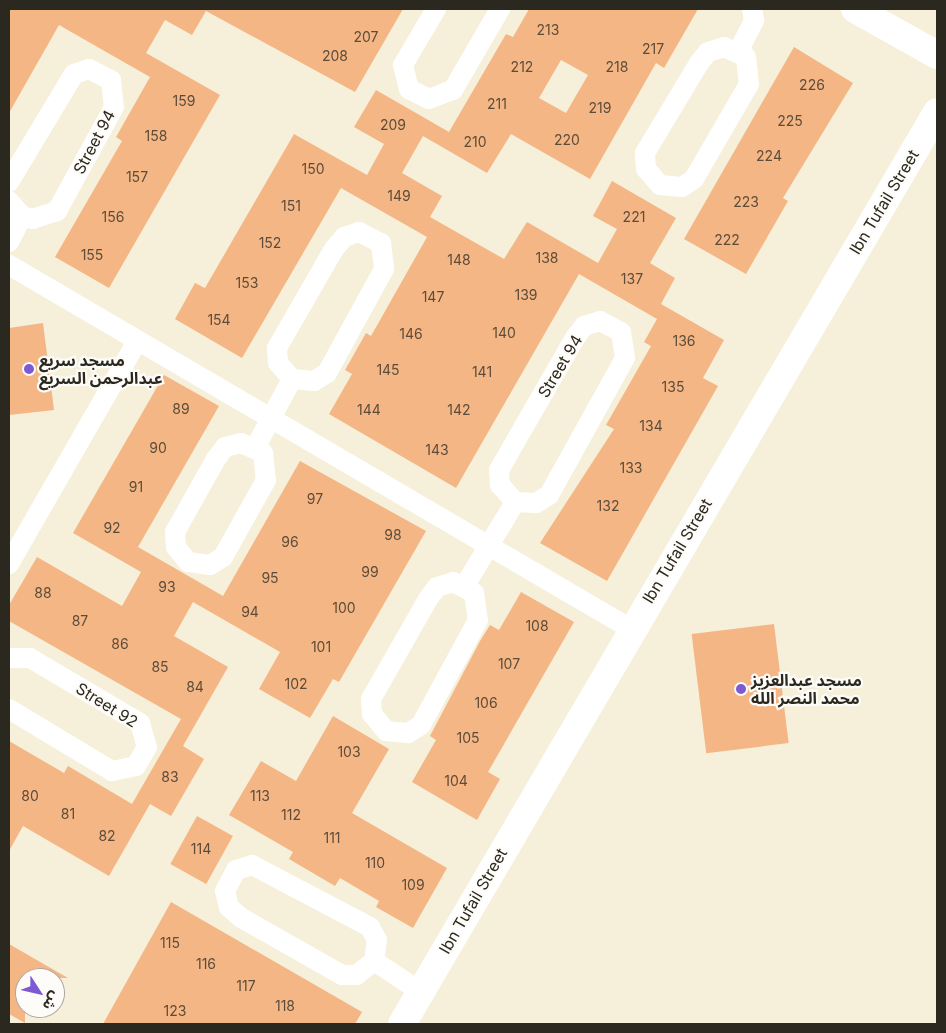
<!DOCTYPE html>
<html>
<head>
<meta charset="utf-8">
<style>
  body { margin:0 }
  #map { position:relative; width:946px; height:1033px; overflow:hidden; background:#f6efd9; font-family:Inter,"Noto Sans Arabic",sans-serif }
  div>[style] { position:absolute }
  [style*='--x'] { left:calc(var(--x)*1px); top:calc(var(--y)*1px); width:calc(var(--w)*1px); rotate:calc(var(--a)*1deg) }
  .building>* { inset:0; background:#f4b685; transform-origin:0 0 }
  .street>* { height:20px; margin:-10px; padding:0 10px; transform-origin:10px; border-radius:10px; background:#fff }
  .secondary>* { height:28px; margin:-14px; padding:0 14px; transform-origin:14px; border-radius:14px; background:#fff }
  .dots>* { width:14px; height:14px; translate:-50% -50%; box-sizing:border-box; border:2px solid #fefcf8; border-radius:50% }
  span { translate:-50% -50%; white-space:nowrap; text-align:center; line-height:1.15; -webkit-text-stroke:4.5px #fefcf8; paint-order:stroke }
  .number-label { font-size:14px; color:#5d4c39 }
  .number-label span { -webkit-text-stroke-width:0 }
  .street-label { font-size:16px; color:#2b2820 }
  .poi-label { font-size:16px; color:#2b2820; font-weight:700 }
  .left { translate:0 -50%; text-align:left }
  .frame { position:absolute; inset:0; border:10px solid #2b2820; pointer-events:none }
  .north { position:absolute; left:15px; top:968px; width:50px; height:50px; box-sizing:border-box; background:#fefcf8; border:1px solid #aaa7a2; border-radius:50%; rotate:125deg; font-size:14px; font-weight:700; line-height:20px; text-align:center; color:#2b2820 }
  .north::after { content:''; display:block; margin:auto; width:18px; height:22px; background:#7d5ad4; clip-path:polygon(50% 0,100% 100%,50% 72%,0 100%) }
</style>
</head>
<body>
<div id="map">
  <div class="building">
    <i style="clip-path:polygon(9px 9px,403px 9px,355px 92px,206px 11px,192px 35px,165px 20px,146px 53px,220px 95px,109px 288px,55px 257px,122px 141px,116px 137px,150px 77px,59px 25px,9px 113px)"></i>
    <i style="clip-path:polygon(evenodd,529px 9px,698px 9px,664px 68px,656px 63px,590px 179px,511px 134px,487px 173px,423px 136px,402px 173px,442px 196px,430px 217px,504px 259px,527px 222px,598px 263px,617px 229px,593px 216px,612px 181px,676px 218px,650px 263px,675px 278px,661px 304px,724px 340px,703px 378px,718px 386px,607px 581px,540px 543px,614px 429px,606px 425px,651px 346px,644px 342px,657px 319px,579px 274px,456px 488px,329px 414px,352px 374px,345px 370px,366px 333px,371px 336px,427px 237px,341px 188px,242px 358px,175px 319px,195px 283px,205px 288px,294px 134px,367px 175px,384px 144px,354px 127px,376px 90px,449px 132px,506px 34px,513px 37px,529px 9px,561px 60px,588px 75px,566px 113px,539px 98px,561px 60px)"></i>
    <i style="clip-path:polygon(794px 47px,853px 83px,783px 198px,788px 201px,746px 274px,684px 239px)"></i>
    <i style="clip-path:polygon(43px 323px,54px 410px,9px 415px,9px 328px)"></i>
    <i style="clip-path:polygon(164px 375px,219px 406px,138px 547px,223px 596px,300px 461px,426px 531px,339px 682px,333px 679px,310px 718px,259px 689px,280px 652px,193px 602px,174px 636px,228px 667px,183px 746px,204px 759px,171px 816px,150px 804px,109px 876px,23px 826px,9px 851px,9px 741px,64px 773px,68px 766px,132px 804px,181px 719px,9px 621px,9px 605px,37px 557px,122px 606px,141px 572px,73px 533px)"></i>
    <i style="clip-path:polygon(521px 592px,574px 622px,488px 772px,500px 779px,477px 820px,412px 782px,436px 740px,430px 736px,480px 641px,490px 625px,499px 630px)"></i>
    <i style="left:774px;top:624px;width:120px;height:83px;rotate:83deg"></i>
    <i style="clip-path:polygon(333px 716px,389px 749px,352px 813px,447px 868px,413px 928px,376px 907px,379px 901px,340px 878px,335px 886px,289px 859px,293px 852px,229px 815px,261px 761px,296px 781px)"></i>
    <i style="left:197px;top:816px;width:41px;height:55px;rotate:29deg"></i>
    <i style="clip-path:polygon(171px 902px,362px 1012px,355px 1024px,103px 1024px)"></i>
    <i style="clip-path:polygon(9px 944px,68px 978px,25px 978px,25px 1023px,9px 1014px)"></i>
  </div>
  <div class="street">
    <i style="--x:436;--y:9;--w:65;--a:120.5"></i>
    <i style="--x:403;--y:65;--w:25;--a:76"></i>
    <i style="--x:409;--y:89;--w:22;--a:27"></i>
    <i style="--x:429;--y:99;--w:26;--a:-21"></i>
    <i style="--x:453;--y:90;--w:94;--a:-59.9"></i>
    <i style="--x:724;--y:47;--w:24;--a:24"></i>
    <i style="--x:746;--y:57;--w:27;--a:84"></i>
    <i style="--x:749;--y:84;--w:110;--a:120.1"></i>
    <i style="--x:694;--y:179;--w:14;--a:146"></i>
    <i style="--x:682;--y:187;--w:22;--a:-175"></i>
    <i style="--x:660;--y:185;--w:21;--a:-131"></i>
    <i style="--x:646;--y:169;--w:16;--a:-94"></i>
    <i style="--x:645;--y:153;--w:105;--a:-59"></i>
    <i style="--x:699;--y:63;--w:14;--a:-51"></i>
    <i style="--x:708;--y:52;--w:17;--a:-17"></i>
    <i style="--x:738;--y:52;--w:36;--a:-63"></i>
    <i style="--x:754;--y:20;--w:11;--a:-100"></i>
    <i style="--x:9;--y:182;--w:126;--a:-59"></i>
    <i style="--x:74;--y:74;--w:16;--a:-18"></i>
    <i style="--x:89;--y:69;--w:25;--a:27"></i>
    <i style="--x:111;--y:80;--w:27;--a:84"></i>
    <i style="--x:114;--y:107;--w:119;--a:118.7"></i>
    <i style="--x:57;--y:211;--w:25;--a:162"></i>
    <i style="--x:33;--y:219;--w:11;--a:-165"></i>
    <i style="--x:22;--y:216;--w:20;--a:-131"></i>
    <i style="--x:359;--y:232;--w:25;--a:27"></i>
    <i style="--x:381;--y:243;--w:26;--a:83"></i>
    <i style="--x:384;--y:269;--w:119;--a:118.7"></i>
    <i style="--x:327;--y:373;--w:15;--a:148"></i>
    <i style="--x:314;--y:381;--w:22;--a:-175"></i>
    <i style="--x:292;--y:379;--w:21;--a:-131"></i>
    <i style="--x:278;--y:363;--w:15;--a:-94"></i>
    <i style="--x:277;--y:348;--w:114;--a:-60.1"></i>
    <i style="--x:334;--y:249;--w:16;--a:-50"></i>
    <i style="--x:344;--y:237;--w:16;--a:-18"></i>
    <i style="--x:9;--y:242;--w:29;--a:-63"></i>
    <i style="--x:9;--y:265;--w:721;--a:30.34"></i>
    <i style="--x:600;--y:321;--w:24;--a:28"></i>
    <i style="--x:621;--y:332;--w:26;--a:81"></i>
    <i style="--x:625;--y:358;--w:157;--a:119"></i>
    <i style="--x:549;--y:495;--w:15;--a:148"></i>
    <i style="--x:536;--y:503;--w:21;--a:-177"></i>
    <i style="--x:515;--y:502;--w:23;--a:-131"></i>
    <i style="--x:500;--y:485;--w:15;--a:-94"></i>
    <i style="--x:499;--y:470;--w:152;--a:-60.1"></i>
    <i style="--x:575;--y:338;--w:15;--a:-53"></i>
    <i style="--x:584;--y:326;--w:17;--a:-17"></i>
    <i style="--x:241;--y:443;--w:24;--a:24"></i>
    <i style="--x:263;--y:453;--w:27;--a:84"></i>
    <i style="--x:266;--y:480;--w:88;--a:119.2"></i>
    <i style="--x:223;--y:557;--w:15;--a:148"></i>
    <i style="--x:210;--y:565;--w:22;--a:-172"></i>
    <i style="--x:188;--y:562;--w:19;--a:-129"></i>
    <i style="--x:176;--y:547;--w:15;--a:-94"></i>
    <i style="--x:175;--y:532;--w:84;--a:-60.7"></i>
    <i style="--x:216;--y:459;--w:15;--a:-53"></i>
    <i style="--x:225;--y:447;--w:16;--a:-14"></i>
    <i style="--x:255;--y:448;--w:78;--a:-61.8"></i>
    <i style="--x:9;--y:564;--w:257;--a:-60.1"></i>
    <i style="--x:453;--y:582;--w:24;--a:28"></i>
    <i style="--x:474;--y:593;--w:27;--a:82"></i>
    <i style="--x:478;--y:620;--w:119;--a:118.5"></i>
    <i style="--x:421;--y:725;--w:15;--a:148"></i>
    <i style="--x:408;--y:733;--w:22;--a:-175"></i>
    <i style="--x:386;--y:731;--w:22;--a:-129"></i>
    <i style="--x:372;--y:714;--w:15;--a:-94"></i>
    <i style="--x:371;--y:699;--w:115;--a:-60.3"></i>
    <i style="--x:428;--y:599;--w:15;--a:-53"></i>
    <i style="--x:437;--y:587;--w:17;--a:-17"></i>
    <i style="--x:464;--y:587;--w:99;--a:-59"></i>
    <i style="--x:9;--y:658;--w:21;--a:0"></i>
    <i style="--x:30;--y:658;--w:128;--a:30.6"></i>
    <i style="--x:140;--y:723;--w:25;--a:74"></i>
    <i style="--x:147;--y:747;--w:22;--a:120"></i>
    <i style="--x:136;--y:766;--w:25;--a:168"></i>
    <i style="--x:112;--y:771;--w:120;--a:-149"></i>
    <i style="--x:252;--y:865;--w:133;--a:27.7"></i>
    <i style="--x:370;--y:927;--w:15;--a:62"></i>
    <i style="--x:377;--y:940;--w:21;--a:98"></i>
    <i style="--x:374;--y:961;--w:22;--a:141"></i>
    <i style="--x:357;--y:975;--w:15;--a:180"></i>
    <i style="--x:342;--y:975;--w:117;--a:-150.4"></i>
    <i style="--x:240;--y:917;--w:15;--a:-138"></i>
    <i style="--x:229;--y:907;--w:16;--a:-104"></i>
    <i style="--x:225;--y:891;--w:24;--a:-62"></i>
    <i style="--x:236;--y:870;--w:17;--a:-17"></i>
    <i style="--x:374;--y:961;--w:56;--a:33.4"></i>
  </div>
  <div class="secondary">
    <i style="--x:855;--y:9;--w:94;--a:29.3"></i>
    <i style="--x:402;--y:1024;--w:1057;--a:-59.6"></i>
  </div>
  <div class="dots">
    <i style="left:29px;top:369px;background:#7d5ad4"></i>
    <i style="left:741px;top:689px;background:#7d5ad4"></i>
  </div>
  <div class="number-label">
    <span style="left:548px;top:30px">213</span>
    <span style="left:366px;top:37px">207</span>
    <span style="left:653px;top:49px">217</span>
    <span style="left:335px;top:56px">208</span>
    <span style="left:522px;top:67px">212</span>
    <span style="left:617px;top:67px">218</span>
    <span style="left:812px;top:85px">226</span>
    <span style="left:184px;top:101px">159</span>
    <span style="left:497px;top:104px">211</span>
    <span style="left:600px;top:108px">219</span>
    <span style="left:790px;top:121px">225</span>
    <span style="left:393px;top:125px">209</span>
    <span style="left:156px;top:136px">158</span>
    <span style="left:567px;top:140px">220</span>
    <span style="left:475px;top:142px">210</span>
    <span style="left:769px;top:156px">224</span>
    <span style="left:313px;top:169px">150</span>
    <span style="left:137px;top:177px">157</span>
    <span style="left:399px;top:196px">149</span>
    <span style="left:746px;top:202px">223</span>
    <span style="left:291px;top:206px">151</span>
    <span style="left:113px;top:217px">156</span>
    <span style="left:634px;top:217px">221</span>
    <span style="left:727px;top:240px">222</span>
    <span style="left:270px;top:243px">152</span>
    <span style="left:92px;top:255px">155</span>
    <span style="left:547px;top:258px">138</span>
    <span style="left:459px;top:260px">148</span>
    <span style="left:632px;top:279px">137</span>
    <span style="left:247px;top:283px">153</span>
    <span style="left:526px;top:295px">139</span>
    <span style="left:433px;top:297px">147</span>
    <span style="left:219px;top:320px">154</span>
    <span style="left:504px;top:333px">140</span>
    <span style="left:411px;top:334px">146</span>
    <span style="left:684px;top:341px">136</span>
    <span style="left:388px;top:370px">145</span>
    <span style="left:482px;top:372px">141</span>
    <span style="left:673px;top:387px">135</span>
    <span style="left:181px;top:409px">89</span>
    <span style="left:369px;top:410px">144</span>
    <span style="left:459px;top:410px">142</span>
    <span style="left:651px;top:426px">134</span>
    <span style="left:158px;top:448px">90</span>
    <span style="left:437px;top:450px">143</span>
    <span style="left:631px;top:468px">133</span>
    <span style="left:136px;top:487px">91</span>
    <span style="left:315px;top:499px">97</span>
    <span style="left:608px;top:506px">132</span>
    <span style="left:112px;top:528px">92</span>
    <span style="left:393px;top:535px">98</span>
    <span style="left:290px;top:542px">96</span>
    <span style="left:370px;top:572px">99</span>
    <span style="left:270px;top:578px">95</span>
    <span style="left:167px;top:587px">93</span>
    <span style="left:43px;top:593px">88</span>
    <span style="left:344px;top:608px">100</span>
    <span style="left:250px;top:612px">94</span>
    <span style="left:80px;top:621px">87</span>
    <span style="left:537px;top:626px">108</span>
    <span style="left:120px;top:644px">86</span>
    <span style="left:321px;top:647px">101</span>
    <span style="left:509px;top:664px">107</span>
    <span style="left:160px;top:667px">85</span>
    <span style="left:296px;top:684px">102</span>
    <span style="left:195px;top:687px">84</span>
    <span style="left:486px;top:703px">106</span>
    <span style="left:468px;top:738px">105</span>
    <span style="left:349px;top:752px">103</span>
    <span style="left:170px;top:777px">83</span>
    <span style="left:456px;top:781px">104</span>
    <span style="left:30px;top:796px">80</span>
    <span style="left:260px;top:796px">113</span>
    <span style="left:68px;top:814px">81</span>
    <span style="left:291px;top:815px">112</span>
    <span style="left:107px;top:836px">82</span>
    <span style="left:332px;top:838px">111</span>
    <span style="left:201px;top:849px">114</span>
    <span style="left:375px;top:863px">110</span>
    <span style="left:413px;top:885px">109</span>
    <span style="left:170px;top:943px">115</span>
    <span style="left:206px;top:964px">116</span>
    <span style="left:246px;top:986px">117</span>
    <span style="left:285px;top:1006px">118</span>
    <span style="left:175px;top:1011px">123</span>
  </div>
  <div class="street-label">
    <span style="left:94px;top:142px;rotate:-62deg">Street 94</span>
    <span style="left:884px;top:202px;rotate:-59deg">Ibn Tufail Street</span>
    <span style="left:560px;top:366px;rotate:-59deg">Street 94</span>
    <span style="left:677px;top:551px;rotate:-59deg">Ibn Tufail Street</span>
    <span style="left:107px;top:705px;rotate:32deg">Street 92</span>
    <span style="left:473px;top:901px;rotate:-60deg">Ibn Tufail Street</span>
  </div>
  <div class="poi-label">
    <span class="left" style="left:39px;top:369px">مسجد سريع<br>عبدالرحمن السريع</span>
    <span class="left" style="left:751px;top:689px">مسجد عبدالعزيز<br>محمد النصر الله</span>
  </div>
  <div class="frame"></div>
  <div class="north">ش</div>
</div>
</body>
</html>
